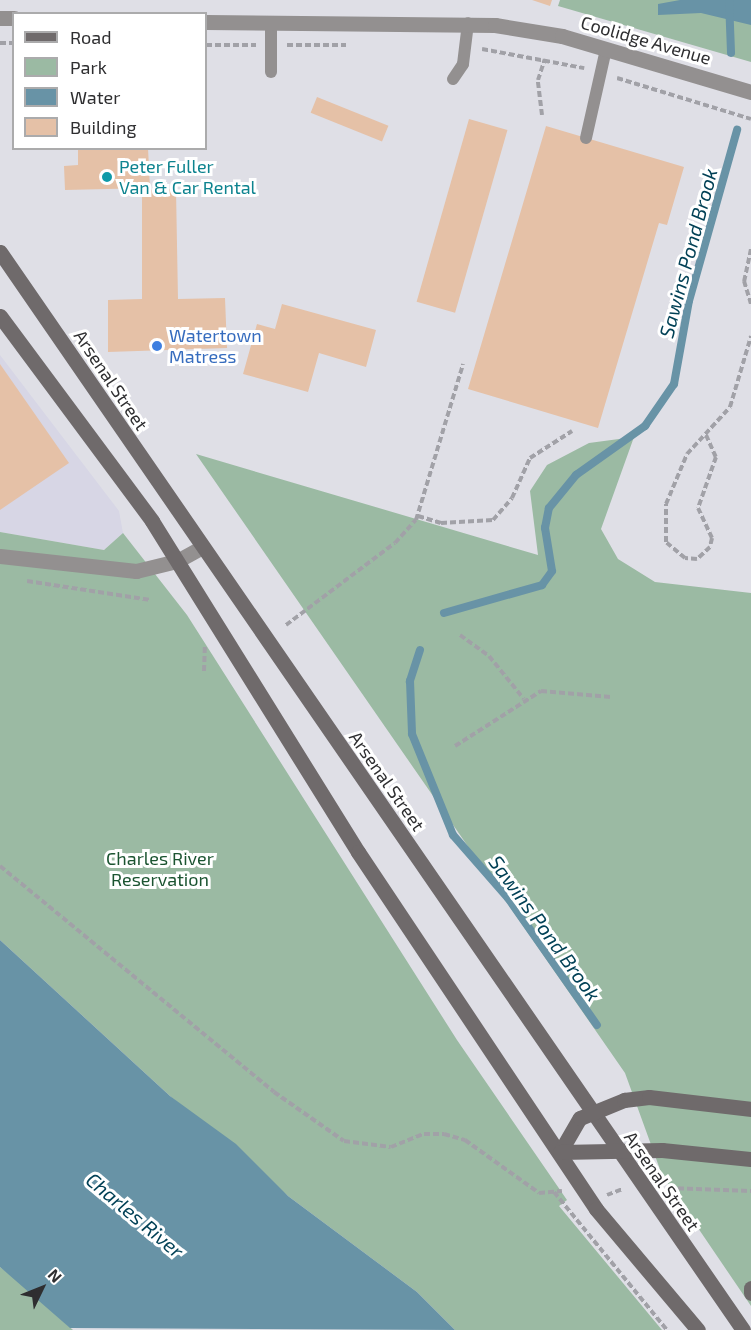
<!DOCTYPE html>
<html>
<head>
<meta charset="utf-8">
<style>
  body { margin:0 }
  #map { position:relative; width:751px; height:1330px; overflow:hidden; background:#dfdfe6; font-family:"Exo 2",sans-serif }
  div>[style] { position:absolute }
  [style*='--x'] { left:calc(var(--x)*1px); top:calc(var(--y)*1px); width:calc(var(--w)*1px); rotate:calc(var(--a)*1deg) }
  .built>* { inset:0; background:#d7d6e5 }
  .green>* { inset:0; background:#9bbaa3 }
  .water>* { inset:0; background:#6893a6 }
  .stream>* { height:8px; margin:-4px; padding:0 4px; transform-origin:4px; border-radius:4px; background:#6893a6 }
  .building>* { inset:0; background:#e5c1a7; transform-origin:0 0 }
  .path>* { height:4px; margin-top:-2px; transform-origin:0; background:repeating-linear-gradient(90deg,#a1a1a7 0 6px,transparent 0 9px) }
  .service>* { height:12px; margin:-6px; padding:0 6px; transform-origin:6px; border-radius:6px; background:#939090 }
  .tertiary>* { height:15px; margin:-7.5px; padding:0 7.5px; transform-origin:7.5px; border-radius:7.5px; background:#939090 }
  .secondary>* { height:15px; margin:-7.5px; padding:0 7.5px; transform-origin:7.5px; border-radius:7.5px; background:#6f6a6b }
  .dots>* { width:16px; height:16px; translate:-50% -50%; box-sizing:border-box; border:3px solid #fff; border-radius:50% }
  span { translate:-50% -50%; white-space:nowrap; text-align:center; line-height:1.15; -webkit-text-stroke:6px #fff; paint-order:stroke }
  .street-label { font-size:18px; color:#2e2e30 }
  .culture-label { font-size:18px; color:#0d838f }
  .left { translate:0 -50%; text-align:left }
  .shop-label { font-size:18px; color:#366cbe }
  .park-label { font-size:18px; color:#1b5431 }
  .water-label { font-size:20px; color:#024156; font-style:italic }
  .legend { position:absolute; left:12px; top:12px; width:195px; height:138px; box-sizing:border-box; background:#fff; border:2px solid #ababac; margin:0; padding:8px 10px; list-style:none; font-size:18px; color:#2e2e30 }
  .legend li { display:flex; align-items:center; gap:12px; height:30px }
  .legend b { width:30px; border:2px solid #ababac }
  .north { position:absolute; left:12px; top:1258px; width:60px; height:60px; -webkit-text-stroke:4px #fff; paint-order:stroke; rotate:47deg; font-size:16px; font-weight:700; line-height:24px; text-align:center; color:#2e2e30 }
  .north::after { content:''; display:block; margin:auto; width:21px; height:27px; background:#2e2e30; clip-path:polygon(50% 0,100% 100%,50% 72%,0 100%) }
</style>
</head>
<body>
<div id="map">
  <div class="built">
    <i style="clip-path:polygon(0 355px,119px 511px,123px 533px,104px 550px,0 532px)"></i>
  </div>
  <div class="green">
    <i style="clip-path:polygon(560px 0,751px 0,751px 62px,558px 6px)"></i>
    <i style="clip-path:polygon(634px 437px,601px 529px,618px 559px,655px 582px,751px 593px,751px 1306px,662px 1175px,625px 1073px,196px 454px,538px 555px,530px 491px,547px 465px,589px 443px)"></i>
    <i style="clip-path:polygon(0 532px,104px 550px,123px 533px,187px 615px,457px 1040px,567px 1200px,559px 1206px,662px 1330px,455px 1330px,417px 1292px,288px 1196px,170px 1096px,0 940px)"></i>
    <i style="clip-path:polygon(0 1267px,13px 1277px,73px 1330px,0 1330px)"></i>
  </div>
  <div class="water">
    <i style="clip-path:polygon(680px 0,751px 0,751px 25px,701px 13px,658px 15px,658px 4px)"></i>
    <i style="clip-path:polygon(0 940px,170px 1096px,236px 1144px,288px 1196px,417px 1292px,455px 1330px,70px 1328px,0 1267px)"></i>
  </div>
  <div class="stream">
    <i style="--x:729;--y:0;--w:53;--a:87.8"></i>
    <i style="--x:444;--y:613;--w:102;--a:-15.9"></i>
    <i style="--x:542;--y:585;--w:17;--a:-54"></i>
    <i style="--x:552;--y:571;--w:44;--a:-99.2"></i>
    <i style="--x:545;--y:528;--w:20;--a:-79"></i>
    <i style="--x:549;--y:508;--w:43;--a:-50.7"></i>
    <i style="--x:576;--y:475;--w:85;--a:-35.4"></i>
    <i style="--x:645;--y:426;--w:51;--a:-55.4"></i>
    <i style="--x:674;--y:384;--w:84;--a:-79.8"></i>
    <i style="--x:689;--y:301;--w:178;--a:-74.3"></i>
    <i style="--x:420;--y:650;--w:33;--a:108"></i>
    <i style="--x:410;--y:681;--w:53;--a:87.8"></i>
    <i style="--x:412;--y:734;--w:109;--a:67.9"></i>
    <i style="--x:453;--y:835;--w:84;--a:48.9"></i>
    <i style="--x:508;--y:898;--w:155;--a:55"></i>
  </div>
  <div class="building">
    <i style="clip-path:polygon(532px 0,552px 0,550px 6px)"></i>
    <i style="left:317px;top:97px;width:77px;height:17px;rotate:22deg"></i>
    <i style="left:469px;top:119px;width:40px;height:190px;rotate:16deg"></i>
    <i style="clip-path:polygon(546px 126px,684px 167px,667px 225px,659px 223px,598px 428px,468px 389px)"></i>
    <i style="clip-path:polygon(78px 148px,148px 148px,150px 188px,65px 190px,64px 166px,78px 165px)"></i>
    <i style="clip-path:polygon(176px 189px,178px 299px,225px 298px,227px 348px,108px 352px,108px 300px,142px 299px,142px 190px)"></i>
    <i style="clip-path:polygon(282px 304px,376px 330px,366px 367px,319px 353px,308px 392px,243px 374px,257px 324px,275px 329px)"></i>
    <i style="clip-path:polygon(0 364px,69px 463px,0 510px)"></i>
  </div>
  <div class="path">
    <i style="--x:0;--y:43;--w:14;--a:0"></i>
    <i style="--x:206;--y:45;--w:50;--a:0"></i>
    <i style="--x:287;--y:45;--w:59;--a:0"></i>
    <i style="--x:482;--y:49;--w:104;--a:10.6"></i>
    <i style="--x:617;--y:78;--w:140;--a:17"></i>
    <i style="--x:542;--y:115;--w:35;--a:-97"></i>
    <i style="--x:538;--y:80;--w:22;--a:-72"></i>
    <i style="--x:751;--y:249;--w:33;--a:102"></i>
    <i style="--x:744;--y:281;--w:24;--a:73"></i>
    <i style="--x:706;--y:435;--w:24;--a:66"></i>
    <i style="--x:716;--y:457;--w:54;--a:109.4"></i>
    <i style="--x:698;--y:508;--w:33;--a:65"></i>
    <i style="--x:712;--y:538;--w:9;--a:103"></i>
    <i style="--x:710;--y:547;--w:18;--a:137"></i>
    <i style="--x:697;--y:559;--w:12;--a:-175"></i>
    <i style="--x:685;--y:558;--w:25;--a:-140"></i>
    <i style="--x:666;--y:542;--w:38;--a:-90"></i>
    <i style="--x:666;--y:504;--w:54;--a:-67.2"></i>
    <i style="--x:687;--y:454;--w:64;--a:-47.5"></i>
    <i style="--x:730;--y:407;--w:74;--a:-73.5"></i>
    <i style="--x:418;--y:516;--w:24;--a:17"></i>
    <i style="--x:441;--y:523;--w:52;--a:-3.3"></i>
    <i style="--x:493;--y:520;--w:29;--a:-49"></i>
    <i style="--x:512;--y:498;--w:44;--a:-65.8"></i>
    <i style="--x:530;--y:458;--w:50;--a:-32.7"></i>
    <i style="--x:27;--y:581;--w:125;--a:8.7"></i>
    <i style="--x:286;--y:625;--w:136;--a:-37"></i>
    <i style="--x:395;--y:543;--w:31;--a:-48"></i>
    <i style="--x:416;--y:520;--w:163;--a:-73.2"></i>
    <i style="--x:460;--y:635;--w:36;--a:36"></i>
    <i style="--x:489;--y:656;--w:55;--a:50.9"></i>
    <i style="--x:204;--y:671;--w:26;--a:-88"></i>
    <i style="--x:455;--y:746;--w:102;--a:-32.6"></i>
    <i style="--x:541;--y:691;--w:70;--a:4.9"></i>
    <i style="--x:0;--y:866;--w:355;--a:39.5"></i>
    <i style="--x:274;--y:1092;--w:85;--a:35"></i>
    <i style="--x:344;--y:1141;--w:47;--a:7.3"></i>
    <i style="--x:391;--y:1147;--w:35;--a:-22"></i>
    <i style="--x:424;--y:1134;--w:20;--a:0"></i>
    <i style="--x:444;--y:1134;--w:22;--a:16"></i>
    <i style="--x:465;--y:1140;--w:91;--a:35.6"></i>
    <i style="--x:539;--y:1193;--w:23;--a:-5"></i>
    <i style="--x:669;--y:1188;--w:82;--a:2.1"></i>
    <i style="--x:554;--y:1192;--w:178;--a:50.7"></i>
    <i style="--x:607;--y:1195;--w:17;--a:-21"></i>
  </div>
  <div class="service">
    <i style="--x:271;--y:72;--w:50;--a:-90"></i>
    <i style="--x:453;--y:79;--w:18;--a:-56"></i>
    <i style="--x:463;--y:64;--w:41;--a:-83"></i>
    <i style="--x:586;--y:138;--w:91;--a:-77.3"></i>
  </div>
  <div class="tertiary">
    <i style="--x:0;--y:18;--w:14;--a:0"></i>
    <i style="--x:206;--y:22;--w:289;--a:0.6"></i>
    <i style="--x:495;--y:25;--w:68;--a:9.3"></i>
    <i style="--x:562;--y:36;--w:197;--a:16.5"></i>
    <i style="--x:0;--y:556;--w:137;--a:6.3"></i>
    <i style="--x:136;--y:571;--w:42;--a:-13.7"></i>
    <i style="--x:177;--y:561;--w:29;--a:-29"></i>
  </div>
  <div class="secondary">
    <i style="--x:0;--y:252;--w:1309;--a:55.42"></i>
    <i style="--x:0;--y:316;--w:255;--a:53.4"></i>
    <i style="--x:152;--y:521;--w:390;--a:58.1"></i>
    <i style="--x:358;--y:852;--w:429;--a:56.3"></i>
    <i style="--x:596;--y:1209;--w:158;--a:49.9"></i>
    <i style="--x:560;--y:1152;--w:39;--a:-60"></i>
    <i style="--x:580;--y:1118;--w:48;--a:-22.2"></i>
    <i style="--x:624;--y:1100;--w:25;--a:-7"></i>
    <i style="--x:649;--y:1097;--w:103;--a:6.7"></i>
    <i style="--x:560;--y:1152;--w:102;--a:-1.1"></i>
    <i style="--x:662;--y:1150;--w:89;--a:5.8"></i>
    <i style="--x:751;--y:1288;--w:5;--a:90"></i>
  </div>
  <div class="dots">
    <i style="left:107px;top:177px;background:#0f9aa8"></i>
    <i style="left:157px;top:346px;background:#3f7fe0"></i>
  </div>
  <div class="street-label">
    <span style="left:646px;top:40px;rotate:16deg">Coolidge Avenue</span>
    <span style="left:111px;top:380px;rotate:56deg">Arsenal Street</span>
    <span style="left:387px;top:781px;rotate:55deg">Arsenal Street</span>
    <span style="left:662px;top:1181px;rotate:55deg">Arsenal Street</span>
  </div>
  <div class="culture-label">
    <span class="left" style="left:119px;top:177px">Peter Fuller<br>Van &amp; Car Rental</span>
  </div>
  <div class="shop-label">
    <span class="left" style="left:169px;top:346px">Watertown<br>Matress</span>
  </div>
  <div class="park-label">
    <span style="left:160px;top:869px">Charles River<br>Reservation</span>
  </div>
  <div class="water-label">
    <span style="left:688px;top:253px;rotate:-75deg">Sawins Pond Brook</span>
    <span style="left:545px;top:928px;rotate:54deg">Sawins Pond Brook</span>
    <span style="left:135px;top:1215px;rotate:40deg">Charles River</span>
  </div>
  <ul class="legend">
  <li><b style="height:8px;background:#6f6a6b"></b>Road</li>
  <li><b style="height:16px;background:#9bbaa3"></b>Park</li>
  <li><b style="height:16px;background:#6893a6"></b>Water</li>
  <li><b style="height:16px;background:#e5c1a7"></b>Building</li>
  </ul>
  <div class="north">N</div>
</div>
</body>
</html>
